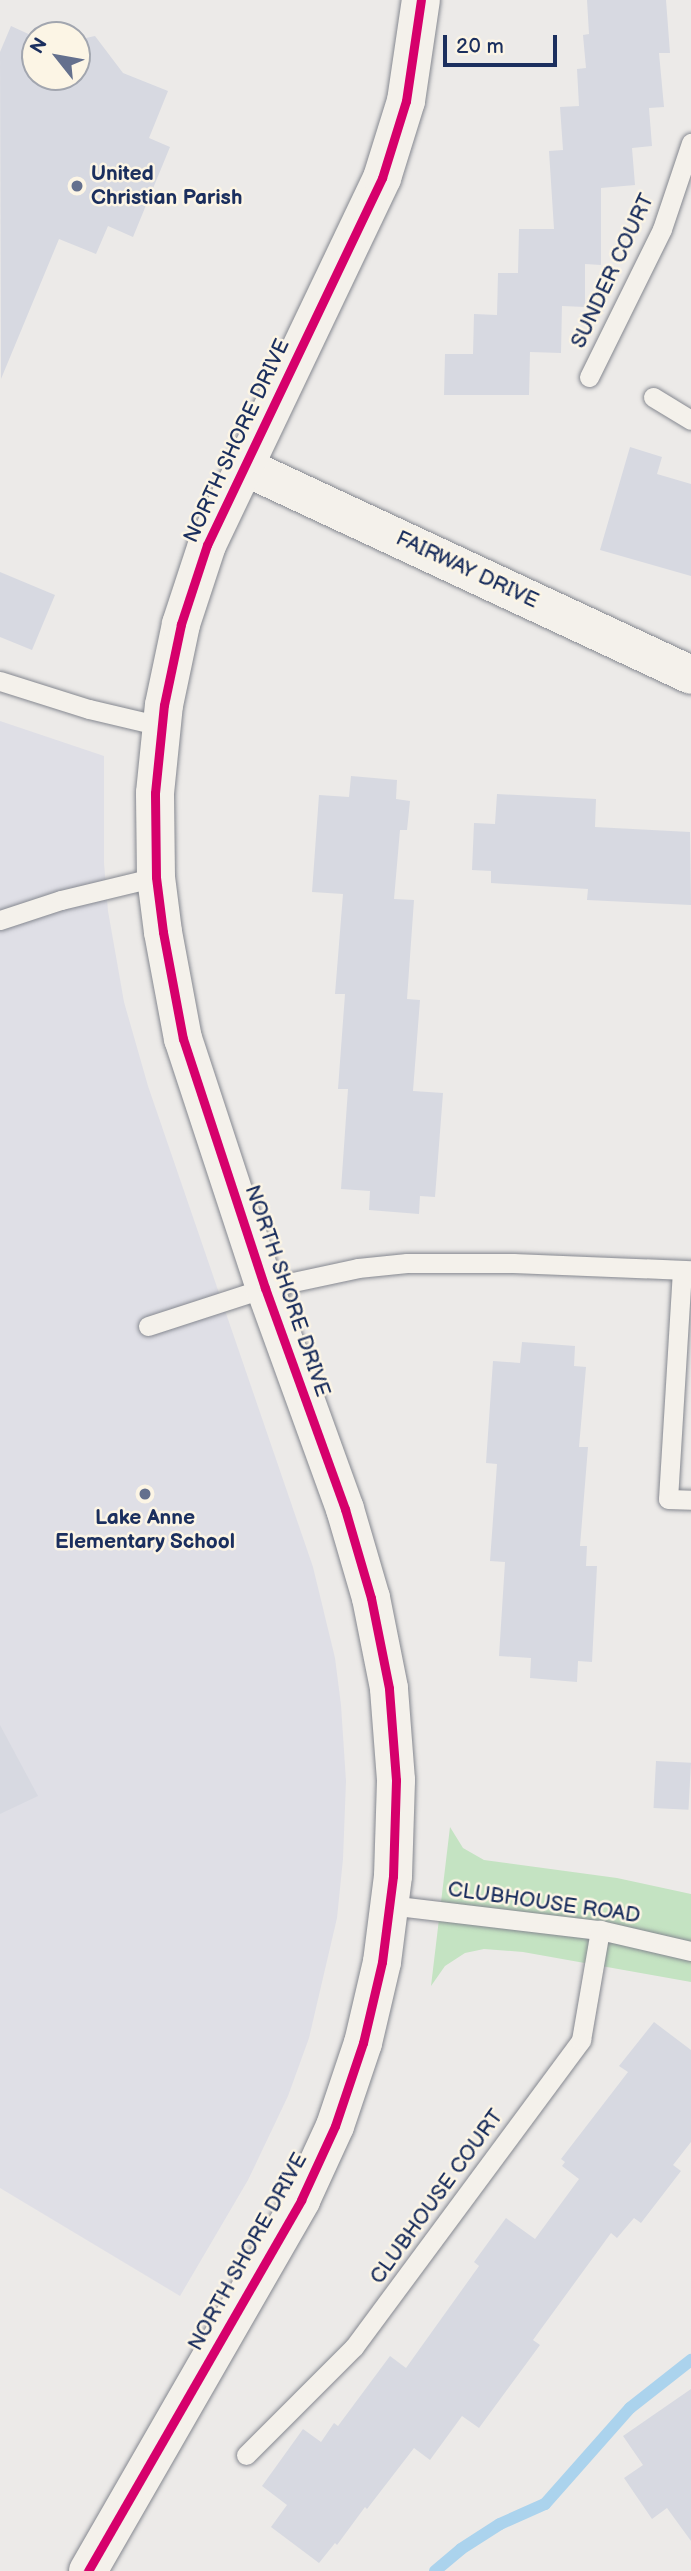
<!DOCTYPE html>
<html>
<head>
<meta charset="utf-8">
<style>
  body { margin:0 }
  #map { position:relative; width:691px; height:2571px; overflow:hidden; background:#eceae8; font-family:"Balsamiq Sans",sans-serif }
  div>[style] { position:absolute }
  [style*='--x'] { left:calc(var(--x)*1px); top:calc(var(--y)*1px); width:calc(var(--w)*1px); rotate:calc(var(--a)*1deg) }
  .built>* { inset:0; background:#dfdfe6 }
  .green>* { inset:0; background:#c4e3c2 }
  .stream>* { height:12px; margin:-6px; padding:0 6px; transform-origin:6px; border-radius:6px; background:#abd3ed }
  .building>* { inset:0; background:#d7d9e1; transform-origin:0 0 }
  .roads { filter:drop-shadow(0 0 2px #858890) drop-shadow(0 0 2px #858890) }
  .service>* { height:19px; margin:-9.5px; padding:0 9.5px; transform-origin:9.5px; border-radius:9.5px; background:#f4f1eb }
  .tertiary>* { height:38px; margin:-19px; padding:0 19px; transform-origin:19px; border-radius:19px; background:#f4f1eb }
  .cycleway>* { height:9px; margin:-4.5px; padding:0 4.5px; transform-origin:4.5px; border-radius:4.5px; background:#d6006c }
  .dots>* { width:19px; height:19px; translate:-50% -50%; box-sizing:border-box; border:4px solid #fcf5e5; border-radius:50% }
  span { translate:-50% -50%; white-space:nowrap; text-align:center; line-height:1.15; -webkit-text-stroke:5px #fcf5e5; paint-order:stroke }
  .poi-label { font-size:21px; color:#1b2f5e; font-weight:700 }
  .left { translate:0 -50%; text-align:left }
  .street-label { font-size:21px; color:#1b2f5e }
  .north { position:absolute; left:21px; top:21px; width:70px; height:70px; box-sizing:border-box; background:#fcf5e5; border:2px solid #a2a6af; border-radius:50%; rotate:301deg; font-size:19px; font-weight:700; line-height:28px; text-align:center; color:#1b2f5e }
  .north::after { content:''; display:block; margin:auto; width:24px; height:32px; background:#64708e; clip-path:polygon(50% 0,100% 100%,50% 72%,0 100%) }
  .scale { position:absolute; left:443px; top:35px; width:114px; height:32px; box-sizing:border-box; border:4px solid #1b2f5e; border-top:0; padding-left:9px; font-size:21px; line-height:24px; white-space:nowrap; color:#1b2f5e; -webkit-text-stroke:5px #fcf5e5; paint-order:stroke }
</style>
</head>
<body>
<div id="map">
  <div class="built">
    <i style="clip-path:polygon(0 721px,104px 756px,104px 863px,108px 911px,124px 1002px,148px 1086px,313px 1567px,335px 1658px,341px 1705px,346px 1781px,343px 1859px,337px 1918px,309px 2038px,288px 2096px,248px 2180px,180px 2296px,0 2188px)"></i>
  </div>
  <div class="green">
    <i style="clip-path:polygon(450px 1827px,463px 1848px,484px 1860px,617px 1878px,691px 1894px,691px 1982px,523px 1952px,484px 1949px,465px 1953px,445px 1966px,431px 1986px)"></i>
  </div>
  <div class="stream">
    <i style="--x:435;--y:2571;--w:34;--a:-40"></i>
    <i style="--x:461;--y:2549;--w:46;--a:-32.7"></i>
    <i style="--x:500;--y:2524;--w:49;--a:-24"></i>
    <i style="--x:545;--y:2504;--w:128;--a:-48.5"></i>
    <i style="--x:630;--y:2408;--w:78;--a:-38.2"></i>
  </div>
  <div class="building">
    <i style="clip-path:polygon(587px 0,666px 0,670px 53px,659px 53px,664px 107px,649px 108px,652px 146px,632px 148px,635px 185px,601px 188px,601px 265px,585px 264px,585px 307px,562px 306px,561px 353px,530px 352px,529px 395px,444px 395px,445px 354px,473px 354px,474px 314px,497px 315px,498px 273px,518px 273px,519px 229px,554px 229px,549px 151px,563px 150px,560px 107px,579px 106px,577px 69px,586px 68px,583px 35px,589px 34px)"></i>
    <i style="clip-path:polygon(11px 26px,35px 37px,35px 77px,77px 77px,77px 40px,95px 36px,123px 73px,168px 91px,149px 138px,170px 147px,133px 237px,108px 226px,96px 254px,59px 239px,1px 379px,0 52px)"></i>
    <i style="clip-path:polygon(630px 447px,662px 457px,657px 474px,691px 484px,691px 576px,600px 550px)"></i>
    <i style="clip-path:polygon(0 572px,55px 595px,32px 650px,0 637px)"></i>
    <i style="clip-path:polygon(351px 776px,397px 780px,396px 799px,410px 801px,407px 830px,400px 830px,394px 899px,414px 900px,407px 999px,420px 1000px,413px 1091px,443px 1093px,435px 1197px,420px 1196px,419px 1214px,369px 1210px,370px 1191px,341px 1189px,348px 1089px,338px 1089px,345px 994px,335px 994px,343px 894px,312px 892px,319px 795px,349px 797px)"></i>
    <i style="clip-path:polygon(497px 794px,596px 799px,595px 827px,690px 832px,691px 905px,587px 900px,588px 889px,491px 883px,491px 871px,472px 870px,474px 823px,495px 824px)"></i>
    <i style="clip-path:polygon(522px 1342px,575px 1346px,574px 1366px,586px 1367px,579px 1447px,588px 1447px,580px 1546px,587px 1546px,586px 1566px,597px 1566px,592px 1662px,578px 1661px,577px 1682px,530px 1678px,531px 1658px,499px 1656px,505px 1562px,490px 1561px,497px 1464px,486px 1463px,493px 1361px,520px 1363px)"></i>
    <i style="clip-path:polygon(0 1725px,38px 1796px,0 1814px)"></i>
    <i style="left:656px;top:1761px;width:35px;height:47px;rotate:3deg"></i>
    <i style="clip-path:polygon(654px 2022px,691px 2050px,691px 2142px,673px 2165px,681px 2171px,641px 2223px,634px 2218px,617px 2238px,611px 2233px,533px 2340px,540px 2345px,479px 2428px,462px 2416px,430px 2460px,414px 2448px,367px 2509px,365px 2507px,337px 2545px,335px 2543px,319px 2563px,271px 2527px,287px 2505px,262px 2486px,303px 2429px,321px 2442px,334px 2423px,338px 2426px,390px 2356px,406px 2368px,479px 2266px,474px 2262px,506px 2218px,535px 2239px,579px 2179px,562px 2166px,565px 2162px,561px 2159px,628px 2072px,619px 2066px)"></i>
    <i style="clip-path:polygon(691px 2389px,691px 2541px,667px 2508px,652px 2519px,624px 2478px,643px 2465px,623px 2436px)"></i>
  </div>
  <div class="roads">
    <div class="service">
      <i style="--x:589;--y:377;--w:165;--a:-63.7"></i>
      <i style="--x:662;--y:229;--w:91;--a:-71.4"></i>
      <i style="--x:653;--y:397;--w:44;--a:31.2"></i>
      <i style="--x:0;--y:681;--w:93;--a:17.5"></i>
      <i style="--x:89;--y:709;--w:74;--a:13.3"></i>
      <i style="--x:0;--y:920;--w:64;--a:-18.2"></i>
      <i style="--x:61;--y:900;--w:98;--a:-13.6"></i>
      <i style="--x:682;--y:1270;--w:229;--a:93.5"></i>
      <i style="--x:668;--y:1499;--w:23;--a:2"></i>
      <i style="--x:148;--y:1326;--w:123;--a:-18"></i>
      <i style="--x:265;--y:1288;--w:95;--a:-12.1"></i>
      <i style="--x:358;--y:1268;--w:49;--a:-5.8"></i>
      <i style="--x:407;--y:1263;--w:106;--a:0"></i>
      <i style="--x:513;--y:1263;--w:178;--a:2.3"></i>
      <i style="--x:389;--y:1905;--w:212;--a:6.8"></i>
      <i style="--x:600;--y:1930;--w:93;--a:13"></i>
      <i style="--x:246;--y:2455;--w:153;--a:-45"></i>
      <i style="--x:354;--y:2347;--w:382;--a:-53.5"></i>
      <i style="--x:581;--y:2040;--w:112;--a:-80.2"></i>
    </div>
    <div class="tertiary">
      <i style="--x:243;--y:466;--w:494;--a:25"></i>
      <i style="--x:88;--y:2571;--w:428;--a:-60.1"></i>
      <i style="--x:301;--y:2200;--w:81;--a:-65.3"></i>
      <i style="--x:335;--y:2126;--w:88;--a:-71.4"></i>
      <i style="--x:363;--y:2043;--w:83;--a:-76.8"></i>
      <i style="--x:382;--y:1962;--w:87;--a:-82.7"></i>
      <i style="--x:393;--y:1876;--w:96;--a:-88.2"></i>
      <i style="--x:396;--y:1780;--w:92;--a:-94.4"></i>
      <i style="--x:389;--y:1688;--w:92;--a:-101.3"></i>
      <i style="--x:371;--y:1598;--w:93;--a:-106.3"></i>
      <i style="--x:345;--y:1509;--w:235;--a:-109.9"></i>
      <i style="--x:265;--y:1288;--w:262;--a:-108.2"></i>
      <i style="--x:183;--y:1039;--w:109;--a:-100.6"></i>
      <i style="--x:163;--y:932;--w:55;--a:-97.3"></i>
      <i style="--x:156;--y:877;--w:84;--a:-90.7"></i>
      <i style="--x:155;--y:793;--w:88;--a:-84.2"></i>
      <i style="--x:164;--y:705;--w:83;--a:-78.1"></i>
      <i style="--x:181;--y:624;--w:83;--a:-71.8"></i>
      <i style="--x:207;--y:545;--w:407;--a:-64.5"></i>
      <i style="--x:382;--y:178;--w:81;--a:-72.7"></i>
      <i style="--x:406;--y:101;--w:102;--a:-81.6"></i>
    </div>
  </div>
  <div class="cycleway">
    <i style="--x:88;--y:2571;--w:428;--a:-60.1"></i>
    <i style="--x:301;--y:2200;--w:81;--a:-65.3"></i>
    <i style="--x:335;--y:2126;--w:88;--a:-71.4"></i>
    <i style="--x:363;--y:2043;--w:83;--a:-76.8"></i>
    <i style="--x:382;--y:1962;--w:87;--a:-82.7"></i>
    <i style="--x:393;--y:1876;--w:96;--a:-88.2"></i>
    <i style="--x:396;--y:1780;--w:92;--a:-94.4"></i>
    <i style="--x:389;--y:1688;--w:92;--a:-101.3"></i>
    <i style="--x:371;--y:1598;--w:93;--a:-106.3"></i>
    <i style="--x:345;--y:1509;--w:235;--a:-109.9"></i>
    <i style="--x:265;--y:1288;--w:262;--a:-108.2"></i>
    <i style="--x:183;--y:1039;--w:109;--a:-100.6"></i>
    <i style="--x:163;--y:932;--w:55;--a:-97.3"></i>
    <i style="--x:156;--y:877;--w:84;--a:-90.7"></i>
    <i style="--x:155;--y:793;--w:88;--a:-84.2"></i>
    <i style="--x:164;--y:705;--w:83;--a:-78.1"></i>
    <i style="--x:181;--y:624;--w:83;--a:-71.8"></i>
    <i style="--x:207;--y:545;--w:407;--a:-64.5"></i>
    <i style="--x:382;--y:178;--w:81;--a:-72.7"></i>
    <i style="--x:406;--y:101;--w:102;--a:-81.6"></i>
  </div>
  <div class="dots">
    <i style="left:77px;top:186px;background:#64708e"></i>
    <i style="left:145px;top:1494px;background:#64708e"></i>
  </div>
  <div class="poi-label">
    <span class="left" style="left:91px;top:186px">United<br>Christian Parish</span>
    <span style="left:145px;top:1530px">Lake Anne<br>Elementary School</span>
  </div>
  <div class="street-label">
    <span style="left:613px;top:271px;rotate:-65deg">SUNDER COURT</span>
    <span style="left:237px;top:441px;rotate:-65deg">NORTH SHORE DRIVE</span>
    <span style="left:467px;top:570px;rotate:25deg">FAIRWAY DRIVE</span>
    <span style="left:287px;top:1291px;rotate:71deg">NORTH SHORE DRIVE</span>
    <span style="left:544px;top:1903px;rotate:8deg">CLUBHOUSE ROAD</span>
    <span style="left:437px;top:2197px;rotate:-54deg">CLUBHOUSE COURT</span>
    <span style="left:248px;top:2252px;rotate:-61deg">NORTH SHORE DRIVE</span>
  </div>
  <div class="north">N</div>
  <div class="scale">20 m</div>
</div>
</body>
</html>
